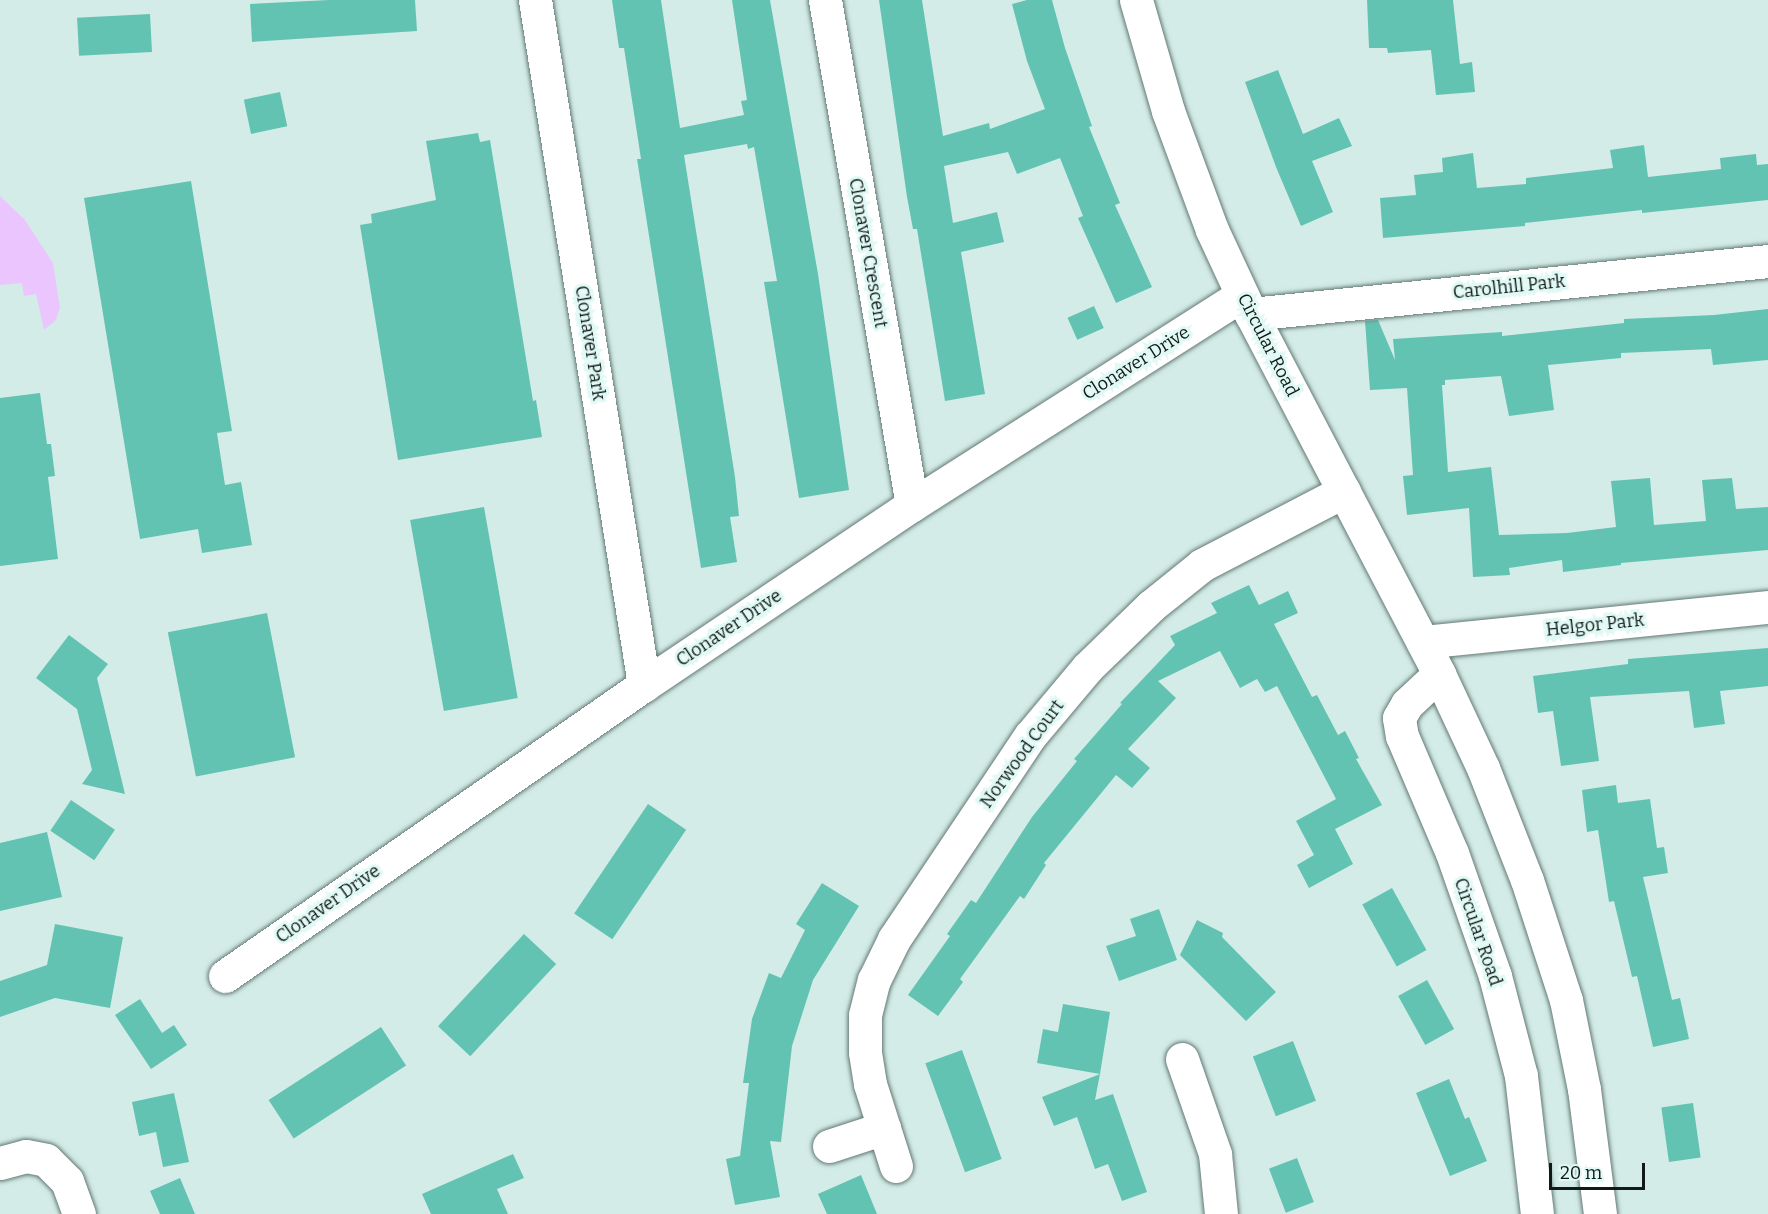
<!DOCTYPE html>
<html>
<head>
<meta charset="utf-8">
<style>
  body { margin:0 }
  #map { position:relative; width:1768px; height:1214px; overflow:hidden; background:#d4ece7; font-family:Bitter,serif }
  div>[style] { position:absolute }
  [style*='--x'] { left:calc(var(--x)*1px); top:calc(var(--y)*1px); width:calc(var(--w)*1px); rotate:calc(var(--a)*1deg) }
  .green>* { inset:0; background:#ebc6fe }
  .building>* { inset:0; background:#62c3b3; transform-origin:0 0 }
  .roads { filter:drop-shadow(0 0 2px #637974) drop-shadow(0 0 2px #637974) }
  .minor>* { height:33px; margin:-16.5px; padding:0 16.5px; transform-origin:16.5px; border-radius:16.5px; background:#fff }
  span { translate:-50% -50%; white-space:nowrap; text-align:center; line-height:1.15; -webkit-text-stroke:6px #e1f9f4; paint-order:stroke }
  .street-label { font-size:18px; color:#111a18 }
  .scale { position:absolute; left:1549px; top:1163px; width:96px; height:27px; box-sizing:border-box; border:3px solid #111a18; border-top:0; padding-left:8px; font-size:18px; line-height:21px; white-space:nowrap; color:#111a18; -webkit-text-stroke:4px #e1f9f4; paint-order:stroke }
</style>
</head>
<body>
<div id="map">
  <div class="green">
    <i style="clip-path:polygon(0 196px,25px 220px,53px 263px,60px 308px,56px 320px,44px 330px,36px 294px,24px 296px,22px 283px,0 285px)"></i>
  </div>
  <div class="building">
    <i style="clip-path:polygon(329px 0,415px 0,417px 31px,252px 42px,250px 4px)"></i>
    <i style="clip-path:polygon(612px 0,661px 0,680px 128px,744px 115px,741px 101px,747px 100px,732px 0,770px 0,818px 274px,849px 490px,799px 498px,764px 282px,777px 281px,754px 147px,748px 149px,747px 144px,684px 155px,735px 477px,739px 516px,730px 517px,737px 562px,701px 568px,637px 159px,641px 159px,624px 48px,619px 48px)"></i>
    <i style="clip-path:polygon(879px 0,922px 0,943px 136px,989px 123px,990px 129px,1045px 109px,1027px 61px,1012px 4px,1027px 0,1052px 0,1065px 48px,1092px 126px,1089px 127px,1120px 203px,1115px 205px,1152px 287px,1116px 303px,1078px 218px,1083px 216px,1060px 158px,1017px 174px,1008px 152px,944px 166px,953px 223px,997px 212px,1004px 242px,961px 252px,985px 394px,945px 401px,917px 229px,913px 229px,907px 197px)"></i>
    <i style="clip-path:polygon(1367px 0,1453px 0,1460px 64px,1472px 62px,1475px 92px,1436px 95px,1431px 50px,1388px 53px,1387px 48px,1369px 48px)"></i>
    <i style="left:150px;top:14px;width:38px;height:73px;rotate:87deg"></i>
    <i style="clip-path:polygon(1278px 70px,1303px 134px,1339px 118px,1352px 146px,1312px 161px,1333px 212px,1301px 226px,1276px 167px,1245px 82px)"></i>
    <i style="left:280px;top:92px;width:35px;height:37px;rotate:78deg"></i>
    <i style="clip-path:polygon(478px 133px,480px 142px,490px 140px,533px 401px,536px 400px,542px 437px,398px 460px,360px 225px,372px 223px,371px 214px,436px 200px,426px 141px)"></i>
    <i style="clip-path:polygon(1644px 145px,1648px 177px,1721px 169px,1720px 158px,1756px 154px,1757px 165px,1768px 164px,1768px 200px,1642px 213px,1642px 210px,1525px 223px,1525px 226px,1383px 238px,1380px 198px,1416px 195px,1414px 175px,1443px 172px,1442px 158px,1473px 153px,1477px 188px,1526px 184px,1526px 178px,1613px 168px,1610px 150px)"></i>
    <i style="clip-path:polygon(191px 181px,232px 431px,217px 433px,225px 485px,241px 482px,252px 545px,202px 553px,198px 529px,140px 539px,84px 198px)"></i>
    <i style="left:1094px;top:306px;width:24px;height:29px;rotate:66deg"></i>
    <i style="clip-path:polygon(1768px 309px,1768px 360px,1713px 365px,1711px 349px,1621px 353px,1621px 358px,1548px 365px,1554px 410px,1509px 416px,1501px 376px,1445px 380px,1445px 385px,1442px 385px,1448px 472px,1491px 467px,1499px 535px,1567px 533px,1616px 527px,1611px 481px,1650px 478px,1654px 525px,1706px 521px,1702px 480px,1732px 478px,1736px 509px,1768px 507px,1768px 550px,1621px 563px,1621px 565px,1563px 572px,1562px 560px,1509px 568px,1510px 575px,1473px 577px,1469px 508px,1407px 515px,1403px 476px,1413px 475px,1407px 388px,1370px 390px,1365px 321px,1378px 320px,1395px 360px,1393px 339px,1502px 332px,1502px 336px,1624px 323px,1624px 319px,1714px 315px)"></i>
    <i style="clip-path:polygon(40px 393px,47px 444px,51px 444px,55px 476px,48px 477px,58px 559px,0 566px,0 398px)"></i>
    <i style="left:484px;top:507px;width:194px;height:75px;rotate:80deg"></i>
    <i style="clip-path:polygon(1249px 585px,1259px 605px,1288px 591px,1298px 613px,1274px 624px,1312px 697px,1317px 695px,1338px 735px,1345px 731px,1359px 758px,1356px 759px,1382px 805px,1335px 829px,1353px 864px,1309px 888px,1297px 865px,1314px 855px,1296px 821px,1336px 799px,1277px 686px,1265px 692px,1257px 679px,1240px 688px,1220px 651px,1158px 681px,1176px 698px,1128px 749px,1150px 768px,1132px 788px,1116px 775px,1044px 863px,1046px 865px,1024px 899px,1020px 896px,960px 979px,963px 982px,938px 1016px,908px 995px,950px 936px,947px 934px,971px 900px,976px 903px,1032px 817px,1077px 761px,1074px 759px,1122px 704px,1120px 703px,1175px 645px,1170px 636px,1217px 613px,1211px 603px)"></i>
    <i style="left:267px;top:613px;width:147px;height:101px;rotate:79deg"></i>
    <i style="clip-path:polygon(69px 635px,108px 664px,97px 678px,125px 794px,82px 784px,92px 770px,77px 709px,36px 678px)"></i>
    <i style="clip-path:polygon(1768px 648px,1768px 686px,1720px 691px,1725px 724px,1694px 728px,1689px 691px,1590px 697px,1599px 761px,1561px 766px,1553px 711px,1538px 713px,1533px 676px,1628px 664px,1628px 659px)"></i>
    <i style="clip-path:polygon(1616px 785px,1618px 803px,1650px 799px,1657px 848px,1664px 847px,1668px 873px,1643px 877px,1672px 1000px,1680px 998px,1689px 1039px,1653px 1047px,1637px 976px,1632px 977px,1614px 901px,1609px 902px,1598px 830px,1587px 832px,1582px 790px)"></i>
    <i style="left:71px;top:800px;width:53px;height:37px;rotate:34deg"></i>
    <i style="left:648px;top:804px;width:46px;height:132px;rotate:34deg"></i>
    <i style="clip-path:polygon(47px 832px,62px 897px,0 911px,0 843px)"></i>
    <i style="clip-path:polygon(822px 883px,859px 906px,813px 980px,792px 1046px,781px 1142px,770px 1141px,780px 1197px,735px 1205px,726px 1159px,740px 1156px,749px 1083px,743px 1083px,752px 1019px,769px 973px,781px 978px,805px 930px,796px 924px)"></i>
    <i style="left:1392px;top:888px;width:71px;height:34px;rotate:61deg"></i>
    <i style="clip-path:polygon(1159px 909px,1177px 960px,1119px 981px,1106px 946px,1136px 936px,1130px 919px)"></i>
    <i style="clip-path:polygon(1197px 920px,1223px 933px,1222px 937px,1276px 992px,1246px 1021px,1180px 955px)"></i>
    <i style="clip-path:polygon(55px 924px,123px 937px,110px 1008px,55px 998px,0 1017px,0 981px,47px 965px)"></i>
    <i style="left:524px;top:934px;width:44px;height:126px;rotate:43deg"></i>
    <i style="left:1427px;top:980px;width:56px;height:33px;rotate:61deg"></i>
    <i style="clip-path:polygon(140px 999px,162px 1033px,174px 1025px,187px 1045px,151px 1069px,115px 1015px)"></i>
    <i style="clip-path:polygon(1063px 1004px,1110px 1012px,1100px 1074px,1037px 1063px,1043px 1029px,1058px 1032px)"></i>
    <i style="left:381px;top:1027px;width:46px;height:134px;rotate:57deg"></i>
    <i style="left:1293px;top:1041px;width:64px;height:43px;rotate:69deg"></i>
    <i style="left:962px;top:1050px;width:116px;height:39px;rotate:70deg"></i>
    <i style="clip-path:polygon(1100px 1074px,1095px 1100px,1113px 1094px,1147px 1192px,1122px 1201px,1108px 1164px,1095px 1169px,1077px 1117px,1054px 1126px,1042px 1097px)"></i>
    <i style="clip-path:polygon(1449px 1079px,1465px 1119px,1469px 1117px,1487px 1161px,1450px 1176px,1416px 1093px)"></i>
    <i style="clip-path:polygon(174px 1093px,189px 1162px,163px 1167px,156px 1132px,139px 1136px,132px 1102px)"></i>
    <i style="left:1693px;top:1103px;width:55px;height:32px;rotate:82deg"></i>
    <i style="clip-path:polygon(513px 1154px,524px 1178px,497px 1189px,508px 1214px,431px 1214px,422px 1194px)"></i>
    <i style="left:1297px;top:1158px;width:47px;height:30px;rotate:69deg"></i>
    <i style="clip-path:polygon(861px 1175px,877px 1214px,827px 1214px,818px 1194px)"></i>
    <i style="clip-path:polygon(180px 1178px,195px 1214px,160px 1214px,150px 1191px)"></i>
  </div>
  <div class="roads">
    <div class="minor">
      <i style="--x:535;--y:0;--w:694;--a:80.96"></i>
      <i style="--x:825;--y:0;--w:512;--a:80.23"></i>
      <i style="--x:1136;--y:0;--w:116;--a:73.9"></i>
      <i style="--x:1168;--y:111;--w:127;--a:69.7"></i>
      <i style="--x:1212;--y:230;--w:93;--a:65.1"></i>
      <i style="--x:1251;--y:314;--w:406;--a:62.4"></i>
      <i style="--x:1439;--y:674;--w:104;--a:64.9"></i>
      <i style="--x:1483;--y:768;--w:120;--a:68.6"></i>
      <i style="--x:1527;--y:880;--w:126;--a:72"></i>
      <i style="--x:1566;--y:1000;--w:91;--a:78.6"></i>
      <i style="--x:1584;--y:1089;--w:126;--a:82.7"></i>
      <i style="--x:1251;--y:314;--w:520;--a:-5.85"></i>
      <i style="--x:1423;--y:642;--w:347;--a:-5.8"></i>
      <i style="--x:1439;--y:674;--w:44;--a:136.8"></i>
      <i style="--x:1407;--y:704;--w:16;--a:120"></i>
      <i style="--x:1399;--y:718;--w:18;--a:81"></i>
      <i style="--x:1402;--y:736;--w:127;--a:66.9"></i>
      <i style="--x:1452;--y:853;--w:130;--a:70.7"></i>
      <i style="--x:1495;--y:976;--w:103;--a:75.4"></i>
      <i style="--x:1521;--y:1076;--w:139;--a:83.4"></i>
      <i style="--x:225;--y:976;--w:510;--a:-34.78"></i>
      <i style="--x:644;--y:685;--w:323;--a:-33.9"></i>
      <i style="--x:912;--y:505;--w:391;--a:-32.5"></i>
      <i style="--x:1182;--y:1059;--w:101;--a:70.8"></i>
      <i style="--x:1215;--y:1154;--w:60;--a:84.3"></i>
      <i style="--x:829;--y:1146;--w:58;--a:-18.1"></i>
      <i style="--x:0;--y:1163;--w:27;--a:-15"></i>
      <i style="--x:26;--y:1156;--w:20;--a:11"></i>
      <i style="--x:46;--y:1160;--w:30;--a:45"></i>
      <i style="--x:67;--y:1181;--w:35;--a:70"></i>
      <i style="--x:896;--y:1166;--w:86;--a:-107.6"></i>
      <i style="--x:870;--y:1084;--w:32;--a:-99"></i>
      <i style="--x:865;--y:1052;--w:37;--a:-90"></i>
      <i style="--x:865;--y:1015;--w:36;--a:-76"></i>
      <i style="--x:874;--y:980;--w:46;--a:-64"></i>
      <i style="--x:894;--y:939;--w:244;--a:-56.2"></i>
      <i style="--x:1030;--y:736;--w:89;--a:-50"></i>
      <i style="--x:1087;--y:668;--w:89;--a:-44.1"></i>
      <i style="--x:1151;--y:606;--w:65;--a:-38.8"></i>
      <i style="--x:1202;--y:565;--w:160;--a:-27.5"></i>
    </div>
  </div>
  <div class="street-label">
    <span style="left:868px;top:253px;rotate:80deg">Clonaver Crescent</span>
    <span style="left:1509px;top:287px;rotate:-6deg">Carolhill Park</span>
    <span style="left:590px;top:343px;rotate:81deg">Clonaver Park</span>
    <span style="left:1268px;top:345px;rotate:63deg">Circular Road</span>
    <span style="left:1136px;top:363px;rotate:-32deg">Clonaver Drive</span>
    <span style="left:1595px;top:625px;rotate:-6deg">Helgor Park</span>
    <span style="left:729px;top:628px;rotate:-34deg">Clonaver Drive</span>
    <span style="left:1022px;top:754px;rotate:-54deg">Norwood Court</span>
    <span style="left:328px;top:904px;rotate:-35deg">Clonaver Drive</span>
    <span style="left:1478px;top:932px;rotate:71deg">Circular Road</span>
  </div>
  <div class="scale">20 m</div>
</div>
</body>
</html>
